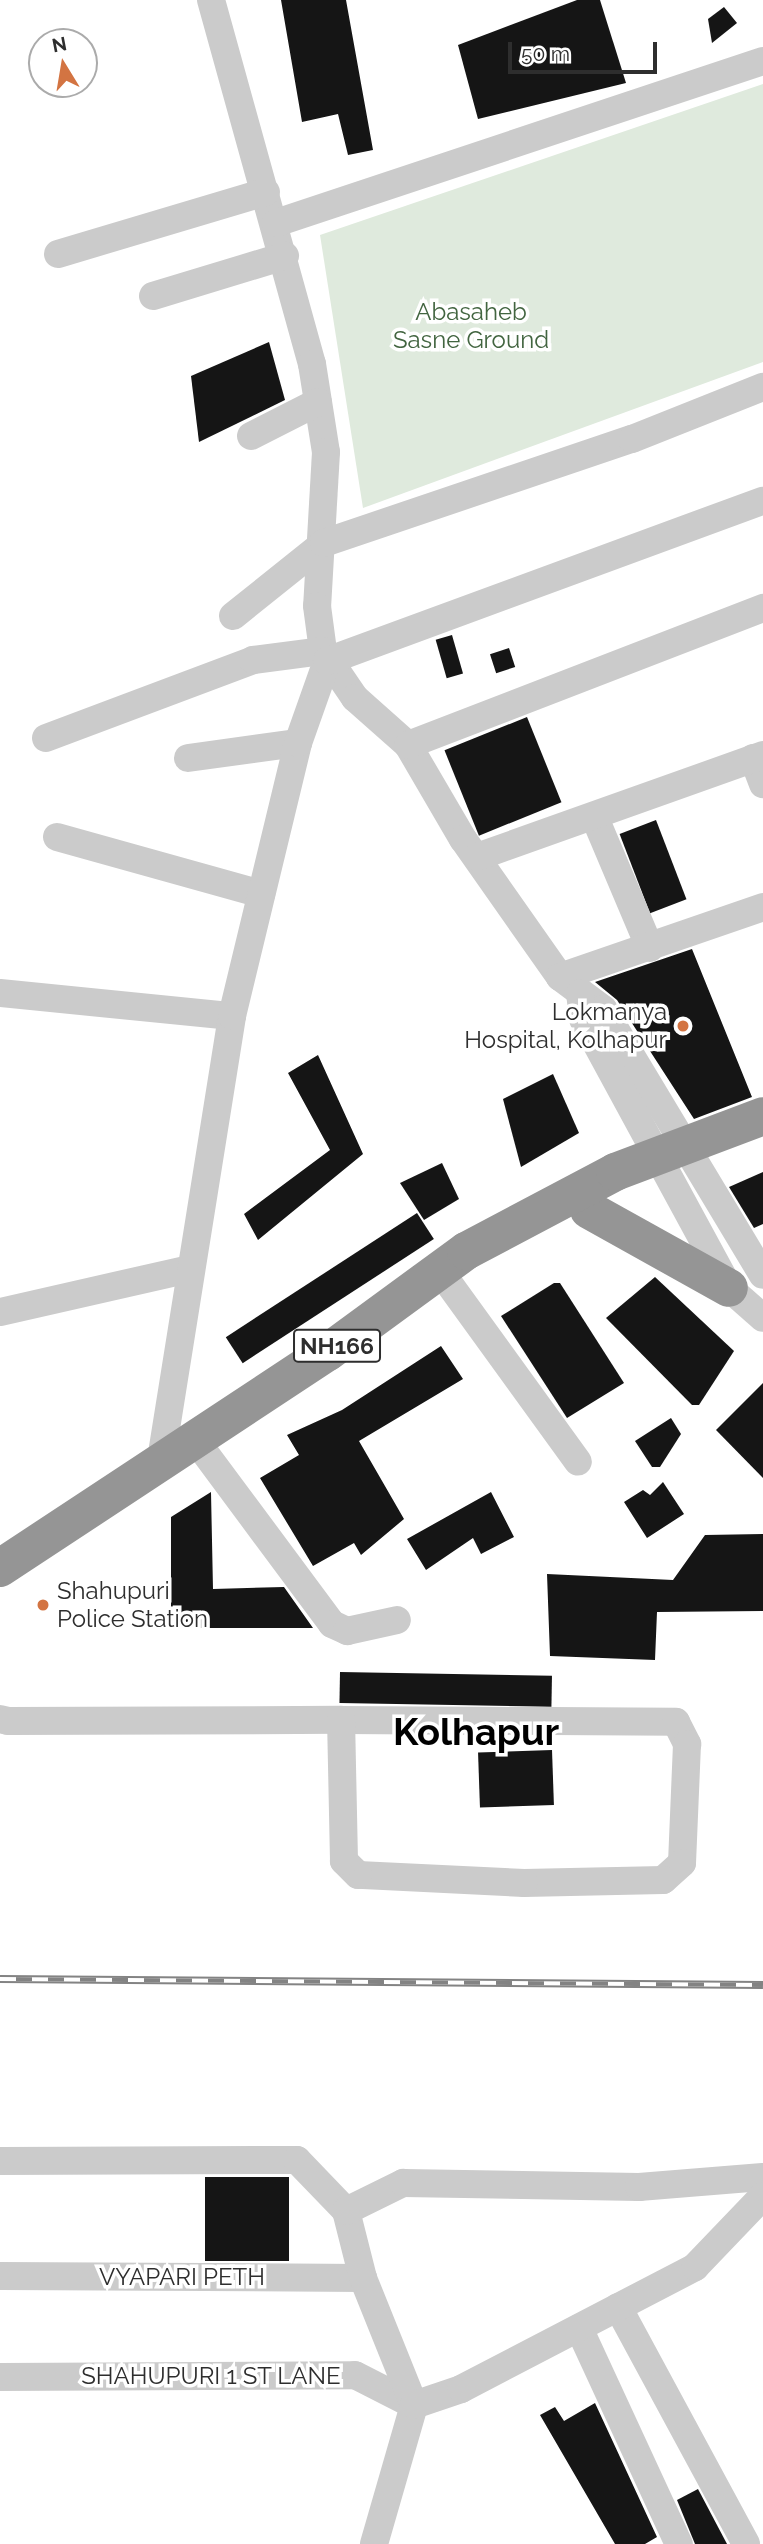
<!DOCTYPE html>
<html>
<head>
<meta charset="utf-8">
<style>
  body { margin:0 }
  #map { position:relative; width:763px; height:2544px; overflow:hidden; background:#fff; font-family:Raleway,sans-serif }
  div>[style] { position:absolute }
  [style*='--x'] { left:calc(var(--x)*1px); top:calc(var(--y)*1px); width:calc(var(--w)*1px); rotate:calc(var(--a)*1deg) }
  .green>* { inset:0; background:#dfeadd }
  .building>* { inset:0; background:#151515; transform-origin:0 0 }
  .minor>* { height:28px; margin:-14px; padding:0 14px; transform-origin:14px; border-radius:14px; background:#cbcbcb }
  .highway>* { height:38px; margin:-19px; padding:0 19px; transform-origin:19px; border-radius:19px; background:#959595 }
  .rail>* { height:8px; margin-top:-4px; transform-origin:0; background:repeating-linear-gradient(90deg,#fff 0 16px,#838383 0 32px); box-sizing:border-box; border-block:2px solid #838383 }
  .dots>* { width:19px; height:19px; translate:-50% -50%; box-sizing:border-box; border:4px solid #fff; border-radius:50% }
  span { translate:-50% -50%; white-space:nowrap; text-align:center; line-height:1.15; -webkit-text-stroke:7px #fff; paint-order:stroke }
  .shield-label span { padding:2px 5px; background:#fff; border:2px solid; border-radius:5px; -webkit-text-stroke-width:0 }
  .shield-label { font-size:23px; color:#2e2e2e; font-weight:700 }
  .park-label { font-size:24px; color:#426540 }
  .poi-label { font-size:24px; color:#2e2e2e }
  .right { translate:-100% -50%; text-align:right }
  .left { translate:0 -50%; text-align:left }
  .street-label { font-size:24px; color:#2e2e2e }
  .town-label { font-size:38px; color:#000; font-weight:700 }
  .north { position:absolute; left:28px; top:28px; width:70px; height:70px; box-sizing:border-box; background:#fff; border:2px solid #ababab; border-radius:50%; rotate:349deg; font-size:19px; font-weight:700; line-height:28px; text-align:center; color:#2e2e2e }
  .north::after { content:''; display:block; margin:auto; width:24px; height:32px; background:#d37442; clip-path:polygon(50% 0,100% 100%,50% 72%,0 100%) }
  .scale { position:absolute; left:508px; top:42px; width:149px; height:32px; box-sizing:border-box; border:4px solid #2e2e2e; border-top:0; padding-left:9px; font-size:21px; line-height:24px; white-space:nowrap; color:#2e2e2e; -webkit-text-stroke:5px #fff; paint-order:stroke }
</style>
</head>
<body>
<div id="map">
  <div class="green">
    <i style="clip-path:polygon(763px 84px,763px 362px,363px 508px,320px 235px)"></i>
  </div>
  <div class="building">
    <i style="clip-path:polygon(281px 0,346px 0,373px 150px,348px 155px,338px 114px,302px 122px)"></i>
    <i style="clip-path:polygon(577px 0,600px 0,626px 83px,478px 119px,458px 45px)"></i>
    <i style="clip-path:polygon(724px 7px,737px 23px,712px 43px,708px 19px)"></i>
    <i style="clip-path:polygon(269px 342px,285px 400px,199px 442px,191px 376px)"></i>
    <i style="left:452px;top:635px;width:40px;height:17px;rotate:74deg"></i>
    <i style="left:509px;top:648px;width:20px;height:20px;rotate:72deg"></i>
    <i style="left:527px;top:717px;width:92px;height:89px;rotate:68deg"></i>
    <i style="left:656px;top:820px;width:85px;height:39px;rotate:69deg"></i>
    <i style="clip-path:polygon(692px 949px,752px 1097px,694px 1119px,617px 1000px,595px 982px)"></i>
    <i style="clip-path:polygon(318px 1055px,363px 1154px,258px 1240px,244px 1214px,330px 1150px,288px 1073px)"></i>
    <i style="clip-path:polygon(553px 1074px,579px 1133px,521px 1167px,503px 1099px)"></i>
    <i style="clip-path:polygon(442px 1163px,459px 1199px,424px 1220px,400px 1183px)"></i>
    <i style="clip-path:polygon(763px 1172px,763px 1224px,754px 1228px,729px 1187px)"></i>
    <i style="left:417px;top:1213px;width:31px;height:228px;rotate:57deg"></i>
    <i style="clip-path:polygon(655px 1277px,734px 1351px,699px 1405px,692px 1405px,606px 1318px)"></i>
    <i style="clip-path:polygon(554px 1283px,560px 1283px,624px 1383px,567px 1418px,501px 1316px)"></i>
    <i style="clip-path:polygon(441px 1346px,463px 1379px,359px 1441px,404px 1519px,361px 1555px,354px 1543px,313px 1566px,260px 1478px,299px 1455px,287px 1435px,342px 1410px)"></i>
    <i style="clip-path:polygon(763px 1383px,763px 1478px,716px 1430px)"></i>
    <i style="clip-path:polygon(671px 1418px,681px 1434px,660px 1467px,652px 1467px,635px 1441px)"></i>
    <i style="clip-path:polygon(663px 1482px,684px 1514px,647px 1538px,624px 1502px,643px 1490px,650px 1495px)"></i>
    <i style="clip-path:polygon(211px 1492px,213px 1589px,284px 1587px,313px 1628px,171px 1628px,171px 1517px)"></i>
    <i style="clip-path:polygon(491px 1492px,514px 1537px,481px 1554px,473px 1538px,426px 1570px,407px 1539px)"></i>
    <i style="clip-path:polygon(763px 1534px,763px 1611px,657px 1612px,655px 1660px,550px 1656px,547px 1574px,673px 1580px,705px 1535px)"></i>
    <i style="left:340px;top:1672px;width:212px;height:31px;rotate:1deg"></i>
    <i style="left:552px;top:1750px;width:55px;height:74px;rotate:88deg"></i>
    <i style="left:205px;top:2177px;width:84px;height:84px"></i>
    <i style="clip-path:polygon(595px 2403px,657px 2537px,645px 2544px,615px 2544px,540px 2415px,555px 2407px,564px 2421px)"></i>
    <i style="clip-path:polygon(698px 2489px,727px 2544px,695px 2544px,677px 2500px)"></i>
  </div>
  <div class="minor">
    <i style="--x:211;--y:0;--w:378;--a:74.5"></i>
    <i style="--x:312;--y:364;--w:89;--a:81"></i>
    <i style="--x:326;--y:452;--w:154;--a:93.3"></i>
    <i style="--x:317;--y:606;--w:45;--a:82.4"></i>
    <i style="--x:323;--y:651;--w:57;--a:55.8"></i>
    <i style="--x:355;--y:698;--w:71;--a:41.6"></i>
    <i style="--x:408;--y:745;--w:109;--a:59.7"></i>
    <i style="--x:463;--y:839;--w:169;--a:54.9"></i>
    <i style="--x:560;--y:977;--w:54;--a:36.7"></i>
    <i style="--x:603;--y:1009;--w:310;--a:59"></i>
    <i style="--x:276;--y:223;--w:513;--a:-18.4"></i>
    <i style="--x:58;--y:254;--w:217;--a:-16.6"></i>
    <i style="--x:153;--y:296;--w:138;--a:-16.9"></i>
    <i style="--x:251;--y:436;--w:75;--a:-26.9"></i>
    <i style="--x:233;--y:616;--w:117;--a:-38.7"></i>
    <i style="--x:324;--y:543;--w:325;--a:-18.7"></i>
    <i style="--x:632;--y:439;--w:141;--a:-21.7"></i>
    <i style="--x:46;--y:738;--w:221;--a:-20.6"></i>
    <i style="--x:253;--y:660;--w:71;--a:-7.3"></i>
    <i style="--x:408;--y:745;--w:381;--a:-21.1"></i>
    <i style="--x:188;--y:758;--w:111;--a:-7.8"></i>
    <i style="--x:753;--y:758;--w:28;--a:69"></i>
    <i style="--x:595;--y:818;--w:141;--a:67.1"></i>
    <i style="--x:57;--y:837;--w:212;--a:15.6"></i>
    <i style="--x:477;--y:857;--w:304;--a:-19.6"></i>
    <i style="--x:560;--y:977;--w:215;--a:-19"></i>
    <i style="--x:0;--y:993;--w:233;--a:5.7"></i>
    <i style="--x:580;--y:993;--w:26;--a:83"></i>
    <i style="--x:583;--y:1019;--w:306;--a:61.5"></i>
    <i style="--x:729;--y:1288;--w:45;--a:41.4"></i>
    <i style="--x:450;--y:1285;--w:218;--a:54.1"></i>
    <i style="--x:0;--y:1312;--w:195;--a:-12.8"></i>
    <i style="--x:205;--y:1453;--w:213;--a:53.4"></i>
    <i style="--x:332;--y:1624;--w:17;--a:25"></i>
    <i style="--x:347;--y:1631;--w:51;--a:-12.4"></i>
    <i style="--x:160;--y:1466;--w:456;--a:-80.9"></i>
    <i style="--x:232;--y:1016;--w:281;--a:-76.4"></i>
    <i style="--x:298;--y:743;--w:87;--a:-70.5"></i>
    <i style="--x:327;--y:661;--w:464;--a:-20.2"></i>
    <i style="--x:0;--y:1719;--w:8;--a:14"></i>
    <i style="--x:8;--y:1721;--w:333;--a:-0.2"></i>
    <i style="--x:341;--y:1720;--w:335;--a:0.3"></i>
    <i style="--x:676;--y:1722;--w:25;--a:63"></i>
    <i style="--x:687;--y:1744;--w:119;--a:92.4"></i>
    <i style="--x:682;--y:1863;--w:25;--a:138"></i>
    <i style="--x:663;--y:1880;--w:139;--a:178.8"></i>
    <i style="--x:524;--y:1883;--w:166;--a:-177.2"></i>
    <i style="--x:358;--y:1875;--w:20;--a:-135"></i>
    <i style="--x:344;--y:1861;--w:141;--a:-91.2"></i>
    <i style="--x:0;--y:2161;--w:297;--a:-0.2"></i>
    <i style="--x:297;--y:2160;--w:71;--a:46.1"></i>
    <i style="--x:0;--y:2276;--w:363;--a:0.3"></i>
    <i style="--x:618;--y:2307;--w:269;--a:61.6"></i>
    <i style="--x:579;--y:2328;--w:238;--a:65.2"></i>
    <i style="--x:0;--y:2377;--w:355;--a:-0.3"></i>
    <i style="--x:355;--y:2375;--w:66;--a:27"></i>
    <i style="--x:414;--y:2405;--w:137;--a:-111.9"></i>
    <i style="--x:363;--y:2278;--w:69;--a:-104.2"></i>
    <i style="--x:346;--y:2211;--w:64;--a:-26.2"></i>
    <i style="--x:403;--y:2183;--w:236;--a:1"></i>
    <i style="--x:639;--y:2187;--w:124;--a:-4.6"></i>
    <i style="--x:374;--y:2544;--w:145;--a:-73.9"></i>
    <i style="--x:414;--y:2405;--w:50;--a:-18.8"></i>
    <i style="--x:461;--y:2389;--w:264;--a:-27.5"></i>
    <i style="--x:695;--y:2267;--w:98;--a:-46.2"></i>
  </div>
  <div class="highway">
    <i style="--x:589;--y:1210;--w:160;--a:29.1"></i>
    <i style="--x:0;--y:1568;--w:393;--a:-33.4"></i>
    <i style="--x:328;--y:1352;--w:171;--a:-36.2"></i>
    <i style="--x:466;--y:1251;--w:169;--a:-27.9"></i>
    <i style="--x:615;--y:1172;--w:158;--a:-20.7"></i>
  </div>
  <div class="rail">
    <i style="--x:0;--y:1979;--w:763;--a:0.45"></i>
  </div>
  <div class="dots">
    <i style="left:683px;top:1026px;background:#d37442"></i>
    <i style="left:43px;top:1605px;background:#d37442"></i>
  </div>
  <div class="shield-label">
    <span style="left:337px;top:1346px">NH166</span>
  </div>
  <div class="park-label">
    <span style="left:471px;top:326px">Abasaheb<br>Sasne Ground</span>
  </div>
  <div class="poi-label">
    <span class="right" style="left:667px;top:1026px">Lokmanya<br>Hospital, Kolhapur</span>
    <span class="left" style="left:57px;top:1605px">Shahupuri<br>Police Station</span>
  </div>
  <div class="street-label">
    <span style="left:182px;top:2277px">VYAPARI PETH</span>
    <span style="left:211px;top:2376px">SHAHUPURI 1 ST LANE</span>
  </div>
  <div class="town-label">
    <span style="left:476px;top:1732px">Kolhapur</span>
  </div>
  <div class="north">N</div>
  <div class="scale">50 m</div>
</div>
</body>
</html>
